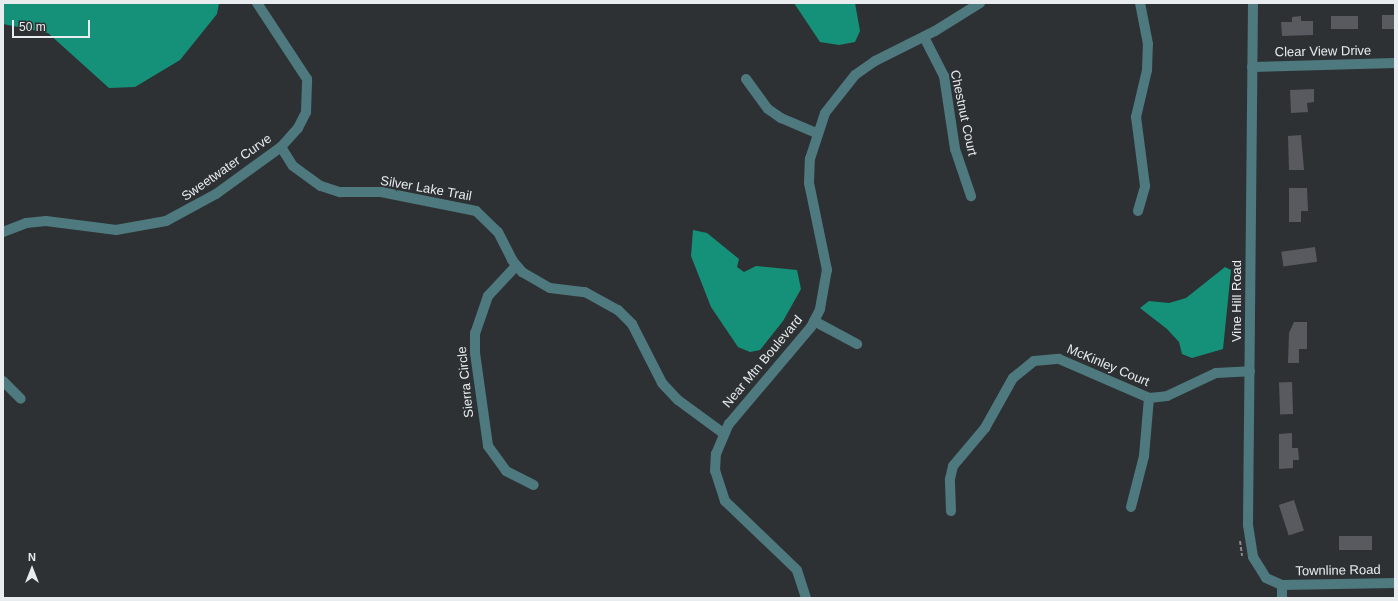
<!DOCTYPE html>
<html>
<head>
<meta charset="utf-8">
<style>
  body { margin:0 }
  #map { position:relative; width:1398px; height:601px; overflow:hidden; background:#2d3134; font-family:Arial,sans-serif }
  div>[style] { position:absolute }
  [style*='--x'] { left:calc(var(--x)*1px); top:calc(var(--y)*1px); width:calc(var(--w)*1px); rotate:calc(var(--a)*1deg) }
  .water>* { inset:0; background:#169179 }
  .building>* { inset:0; background:#585a5f; transform-origin:0 0 }
  .path>* { height:2px; margin-top:-1px; transform-origin:0; background:repeating-linear-gradient(90deg,#878b8d 0 4px,transparent 0 6px) }
  .minor>* { height:10px; margin:-5px; padding:0 5px; transform-origin:5px; border-radius:5px; background:#4e797e }
  span { translate:-50% -50%; white-space:nowrap; text-align:center; line-height:1.15; -webkit-text-stroke:3px #2d3134; paint-order:stroke }
  .street-label { font-size:13px; color:#e9ecee }
  .frame { position:absolute; inset:0; border:4px solid #e9ecee; pointer-events:none }
  .north { position:absolute; left:12px; top:549px; width:40px; height:40px; -webkit-text-stroke:3px #2d3134; paint-order:stroke; rotate:0deg; font-size:11px; font-weight:700; line-height:16px; text-align:center; color:#e9ecee }
  .north::after { content:''; display:block; margin:auto; width:14px; height:18px; background:#e9ecee; clip-path:polygon(50% 0,100% 100%,50% 72%,0 100%) }
  .scale { position:absolute; left:12px; top:20px; width:78px; height:18px; box-sizing:border-box; border:2px solid #e9ecee; border-top:0; padding-left:5px; font-size:12px; line-height:14px; white-space:nowrap; color:#e9ecee; -webkit-text-stroke:3px #2d3134; paint-order:stroke }
</style>
</head>
<body>
<div id="map">
  <div class="water">
    <i style="clip-path:polygon(3px 3px,219px 3px,217px 14px,180px 60px,135px 87px,109px 88px,48px 33px,3px 24px)"></i>
    <i style="clip-path:polygon(794px 3px,855px 3px,860px 31px,855px 42px,839px 45px,820px 42px)"></i>
    <i style="clip-path:polygon(693px 230px,707px 233px,739px 259px,737px 267px,744px 272px,756px 266px,797px 270px,801px 289px,783px 321px,760px 350px,750px 352px,738px 347px,711px 307px,691px 256px)"></i>
    <i style="clip-path:polygon(1225px 267px,1231px 270px,1223px 349px,1192px 358px,1182px 354px,1179px 342px,1167px 329px,1140px 308px,1149px 301px,1169px 303px,1186px 298px)"></i>
  </div>
  <div class="building">
    <i style="left:1382px;top:15px;width:13px;height:14px"></i>
    <i style="clip-path:polygon(1301px 16px,1301px 21px,1313px 21px,1313px 35px,1282px 36px,1281px 22px,1292px 22px,1292px 17px)"></i>
    <i style="left:1331px;top:16px;width:27px;height:13px"></i>
    <i style="clip-path:polygon(1314px 89px,1314px 102px,1307px 103px,1308px 112px,1291px 113px,1290px 90px)"></i>
    <i style="clip-path:polygon(1301px 135px,1304px 170px,1289px 170px,1288px 136px)"></i>
    <i style="clip-path:polygon(1289px 188px,1307px 188px,1308px 211px,1301px 211px,1301px 222px,1289px 222px)"></i>
    <i style="left:1315px;top:247px;width:15px;height:34px;rotate:82deg"></i>
    <i style="clip-path:polygon(1294px 322px,1307px 322px,1307px 349px,1299px 349px,1299px 363px,1288px 363px,1289px 333px)"></i>
    <i style="left:1292px;top:382px;width:32px;height:13px;rotate:88deg"></i>
    <i style="clip-path:polygon(1292px 433px,1292px 448px,1298px 448px,1299px 460px,1293px 460px,1293px 468px,1279px 469px,1279px 434px)"></i>
    <i style="left:1294px;top:500px;width:32px;height:16px;rotate:72deg"></i>
    <i style="left:1339px;top:536px;width:33px;height:14px"></i>
  </div>
  <div class="path">
    <i style="--x:1239;--y:291;--w:13;--a:-90"></i>
    <i style="--x:1240;--y:541;--w:15;--a:82"></i>
  </div>
  <div class="minor">
    <i style="--x:1253;--y:3;--w:522;--a:90.55"></i>
    <i style="--x:1248;--y:525;--w:32;--a:81"></i>
    <i style="--x:1253;--y:557;--w:25;--a:58"></i>
    <i style="--x:1266;--y:578;--w:17;--a:24"></i>
    <i style="--x:1282;--y:585;--w:113;--a:-1"></i>
    <i style="--x:924;--y:37;--w:44;--a:62.9"></i>
    <i style="--x:944;--y:76;--w:74;--a:81.4"></i>
    <i style="--x:955;--y:149;--w:50;--a:71.2"></i>
    <i style="--x:1252;--y:67;--w:143;--a:-1.6"></i>
    <i style="--x:746;--y:79;--w:37;--a:54"></i>
    <i style="--x:768;--y:109;--w:16;--a:35"></i>
    <i style="--x:781;--y:118;--w:38;--a:23"></i>
    <i style="--x:281;--y:147;--w:22;--a:58"></i>
    <i style="--x:293;--y:166;--w:34;--a:36"></i>
    <i style="--x:321;--y:186;--w:20;--a:18"></i>
    <i style="--x:340;--y:192;--w:41;--a:0"></i>
    <i style="--x:381;--y:192;--w:97;--a:11.3"></i>
    <i style="--x:476;--y:211;--w:30;--a:44"></i>
    <i style="--x:498;--y:232;--w:31;--a:63"></i>
    <i style="--x:512;--y:260;--w:16;--a:50"></i>
    <i style="--x:522;--y:272;--w:32;--a:30"></i>
    <i style="--x:550;--y:288;--w:35;--a:7"></i>
    <i style="--x:585;--y:292;--w:38;--a:29"></i>
    <i style="--x:618;--y:310;--w:20;--a:45"></i>
    <i style="--x:632;--y:324;--w:66;--a:63"></i>
    <i style="--x:662;--y:383;--w:23;--a:47"></i>
    <i style="--x:678;--y:400;--w:56;--a:36.3"></i>
    <i style="--x:1138;--y:211;--w:26;--a:-74"></i>
    <i style="--x:1145;--y:186;--w:70;--a:-97.4"></i>
    <i style="--x:1136;--y:117;--w:48;--a:-76.8"></i>
    <i style="--x:1147;--y:70;--w:26;--a:-88"></i>
    <i style="--x:1148;--y:44;--w:42;--a:-101"></i>
    <i style="--x:3;--y:232;--w:25;--a:-21"></i>
    <i style="--x:26;--y:223;--w:20;--a:-6"></i>
    <i style="--x:46;--y:221;--w:71;--a:7.3"></i>
    <i style="--x:116;--y:230;--w:51;--a:-10.2"></i>
    <i style="--x:166;--y:221;--w:57;--a:-28.4"></i>
    <i style="--x:216;--y:194;--w:80;--a:-35.9"></i>
    <i style="--x:281;--y:147;--w:25;--a:-48"></i>
    <i style="--x:298;--y:128;--w:18;--a:-63"></i>
    <i style="--x:306;--y:112;--w:33;--a:-88"></i>
    <i style="--x:307;--y:79;--w:91;--a:-123.3"></i>
    <i style="--x:516;--y:266;--w:41;--a:133"></i>
    <i style="--x:488;--y:296;--w:39;--a:109"></i>
    <i style="--x:475;--y:333;--w:20;--a:90"></i>
    <i style="--x:475;--y:353;--w:94;--a:82"></i>
    <i style="--x:488;--y:446;--w:31;--a:54"></i>
    <i style="--x:506;--y:471;--w:31;--a:27"></i>
    <i style="--x:814;--y:321;--w:49;--a:28.1"></i>
    <i style="--x:3;--y:381;--w:25;--a:45"></i>
    <i style="--x:1131;--y:507;--w:53;--a:-75.7"></i>
    <i style="--x:1144;--y:456;--w:58;--a:-85.1"></i>
    <i style="--x:951;--y:511;--w:32;--a:-92"></i>
    <i style="--x:950;--y:479;--w:13;--a:-77"></i>
    <i style="--x:953;--y:466;--w:50;--a:-49.9"></i>
    <i style="--x:985;--y:428;--w:57;--a:-60.8"></i>
    <i style="--x:1013;--y:378;--w:27;--a:-39"></i>
    <i style="--x:1034;--y:361;--w:25;--a:-5"></i>
    <i style="--x:1059;--y:359;--w:98;--a:23.4"></i>
    <i style="--x:1149;--y:398;--w:18;--a:-6"></i>
    <i style="--x:1167;--y:396;--w:54;--a:-25.1"></i>
    <i style="--x:1216;--y:373;--w:34;--a:-3"></i>
    <i style="--x:806;--y:598;--w:29;--a:-108"></i>
    <i style="--x:797;--y:570;--w:100;--a:-136.2"></i>
    <i style="--x:725;--y:501;--w:32;--a:-108"></i>
    <i style="--x:715;--y:471;--w:17;--a:-87"></i>
    <i style="--x:716;--y:454;--w:33;--a:-67"></i>
    <i style="--x:729;--y:424;--w:127;--a:-49.8"></i>
    <i style="--x:811;--y:327;--w:20;--a:-63"></i>
    <i style="--x:820;--y:309;--w:40;--a:-80"></i>
    <i style="--x:827;--y:270;--w:89;--a:-101.7"></i>
    <i style="--x:809;--y:183;--w:24;--a:-88"></i>
    <i style="--x:810;--y:159;--w:48;--a:-71.9"></i>
    <i style="--x:825;--y:113;--w:48;--a:-51.7"></i>
    <i style="--x:855;--y:75;--w:24;--a:-35"></i>
    <i style="--x:875;--y:61;--w:67;--a:-26.6"></i>
    <i style="--x:935;--y:31;--w:53;--a:-31.9"></i>
    <i style="--x:1282;--y:598;--w:13;--a:-90"></i>
  </div>
  <div class="street-label">
    <span style="left:1323px;top:52px;rotate:-1deg">Clear View Drive</span>
    <span style="left:963px;top:113px;rotate:78deg">Chestnut Court</span>
    <span style="left:227px;top:168px;rotate:-35deg">Sweetwater Curve</span>
    <span style="left:426px;top:189px;rotate:10deg">Silver Lake Trail</span>
    <span style="left:1237px;top:301px;rotate:-90deg">Vine Hill Road</span>
    <span style="left:763px;top:362px;rotate:-50deg">Near Mtn Boulevard</span>
    <span style="left:1108px;top:366px;rotate:23deg">McKinley Court</span>
    <span style="left:466px;top:382px;rotate:-96deg">Sierra Circle</span>
    <span style="left:1338px;top:571px;rotate:-1deg">Townline Road</span>
  </div>
  <div class="frame"></div>
  <div class="north">N</div>
  <div class="scale">50 m</div>
</div>
</body>
</html>
